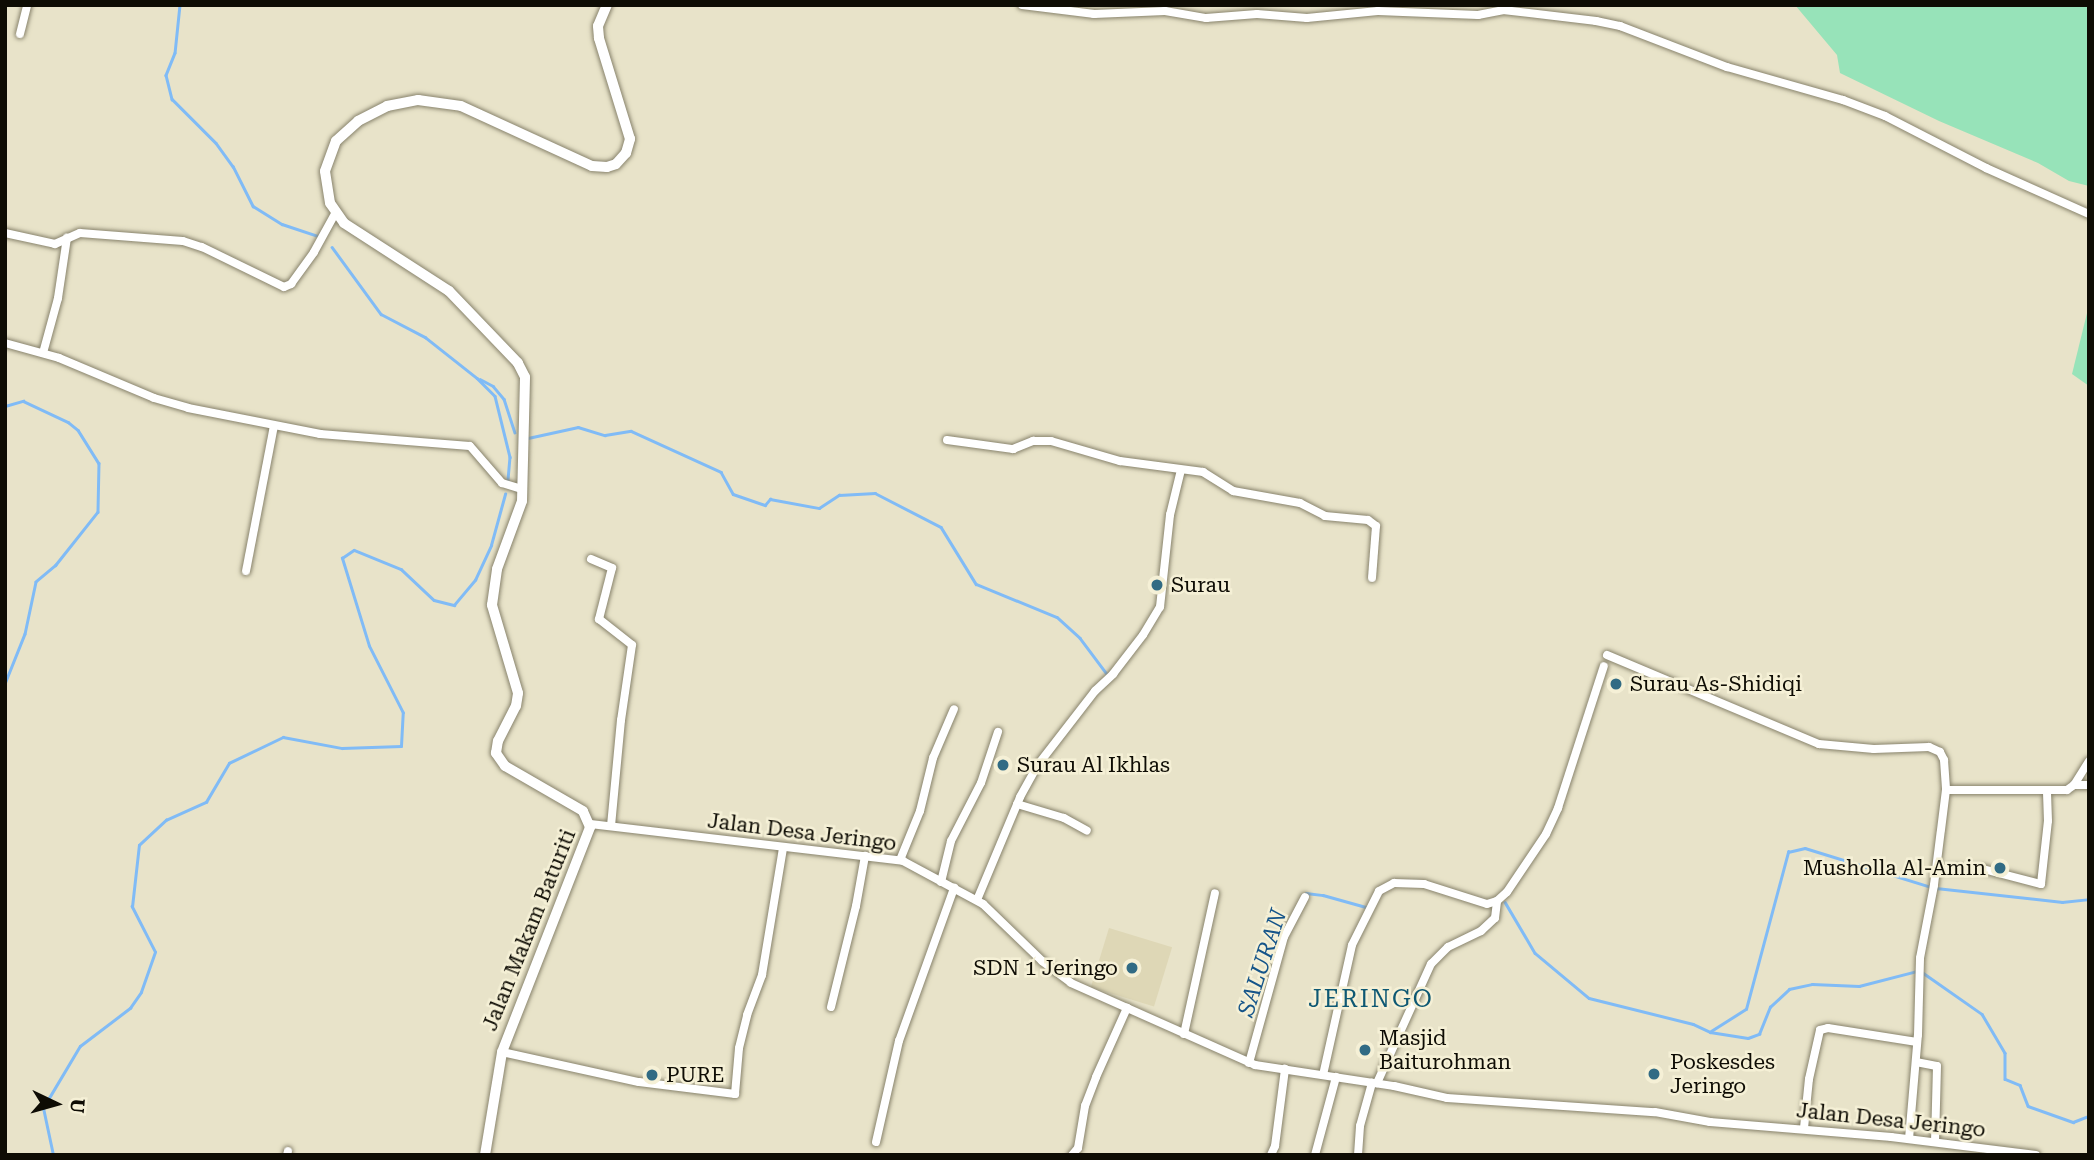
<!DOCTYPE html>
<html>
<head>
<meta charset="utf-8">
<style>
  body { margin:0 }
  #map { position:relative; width:2094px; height:1160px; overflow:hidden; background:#e8e3c9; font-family:"Roboto Serif",serif }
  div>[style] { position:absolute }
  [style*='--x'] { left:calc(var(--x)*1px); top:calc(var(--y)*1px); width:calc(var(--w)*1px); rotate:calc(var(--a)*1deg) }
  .built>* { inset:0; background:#ded7b6; transform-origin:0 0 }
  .green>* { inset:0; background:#97e3b9 }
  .stream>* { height:2.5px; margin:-1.25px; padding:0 1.25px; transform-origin:1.25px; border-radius:1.25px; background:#80bbf6 }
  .roads { filter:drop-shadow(0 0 2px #88836c) drop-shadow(0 0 2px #88836c) }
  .minor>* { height:8px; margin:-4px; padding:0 4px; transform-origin:4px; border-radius:4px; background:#fff }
  .tertiary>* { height:10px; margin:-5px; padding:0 5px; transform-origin:5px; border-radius:5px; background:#fff }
  .dots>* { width:19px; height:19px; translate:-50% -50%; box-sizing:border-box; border:4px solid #f5f0d6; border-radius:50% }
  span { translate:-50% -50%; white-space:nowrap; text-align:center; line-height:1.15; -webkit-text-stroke:5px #f5f0d6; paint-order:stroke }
  .poi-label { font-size:21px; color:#0e0c04 }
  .left { translate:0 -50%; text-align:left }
  .right { translate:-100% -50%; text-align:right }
  .street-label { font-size:21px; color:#0e0c04 }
  .water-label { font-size:23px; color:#155489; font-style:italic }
  .quarter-label { font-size:24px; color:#0e5873; letter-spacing:2px }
  .frame { position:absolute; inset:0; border:7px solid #0e0c04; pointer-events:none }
  .north { position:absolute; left:21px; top:1069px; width:70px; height:70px; -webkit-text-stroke:5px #f5f0d6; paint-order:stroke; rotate:95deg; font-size:19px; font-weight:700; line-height:28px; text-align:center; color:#0e0c04 }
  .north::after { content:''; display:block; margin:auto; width:24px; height:32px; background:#0e0c04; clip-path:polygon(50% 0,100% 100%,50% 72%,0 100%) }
</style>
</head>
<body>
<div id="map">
  <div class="built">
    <i style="left:1109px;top:928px;width:66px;height:62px;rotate:17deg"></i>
  </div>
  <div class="green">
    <i style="clip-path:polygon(1795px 5px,2089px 5px,2089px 186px,2069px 181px,2038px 163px,1939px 121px,1840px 73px,1837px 55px)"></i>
    <i style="clip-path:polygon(2089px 305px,2089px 386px,2072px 374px)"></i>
  </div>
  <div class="stream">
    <i style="--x:180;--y:5;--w:48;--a:95.9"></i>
    <i style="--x:175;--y:53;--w:24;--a:112"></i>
    <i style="--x:166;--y:75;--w:25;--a:76"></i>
    <i style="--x:172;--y:99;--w:62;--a:45"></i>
    <i style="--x:216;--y:143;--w:29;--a:54"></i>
    <i style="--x:233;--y:166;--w:45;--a:63.4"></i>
    <i style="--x:253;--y:206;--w:34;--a:32"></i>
    <i style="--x:282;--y:224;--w:41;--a:18.4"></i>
    <i style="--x:332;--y:247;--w:83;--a:53.8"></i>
    <i style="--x:381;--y:314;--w:50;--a:27.6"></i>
    <i style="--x:425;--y:337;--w:66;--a:38.3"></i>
    <i style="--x:477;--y:378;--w:25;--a:45"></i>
    <i style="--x:495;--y:396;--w:63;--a:76.2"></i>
    <i style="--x:510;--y:457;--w:24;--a:95"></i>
    <i style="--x:480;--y:379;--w:15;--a:28"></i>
    <i style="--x:493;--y:386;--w:17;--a:50"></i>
    <i style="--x:504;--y:399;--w:35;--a:72"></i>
    <i style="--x:5;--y:406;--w:19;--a:-16"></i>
    <i style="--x:23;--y:401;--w:50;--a:25"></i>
    <i style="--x:68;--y:422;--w:13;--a:39"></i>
    <i style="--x:78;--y:430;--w:39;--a:58"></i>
    <i style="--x:99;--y:463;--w:49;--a:91.2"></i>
    <i style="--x:98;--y:512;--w:68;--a:128.4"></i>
    <i style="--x:56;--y:565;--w:26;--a:140"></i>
    <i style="--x:36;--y:582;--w:53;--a:101.9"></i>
    <i style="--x:25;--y:634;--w:54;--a:111.8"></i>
    <i style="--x:528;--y:438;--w:51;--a:-12.4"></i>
    <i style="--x:578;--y:427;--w:28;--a:17"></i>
    <i style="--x:605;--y:435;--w:26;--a:-9"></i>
    <i style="--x:631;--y:431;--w:99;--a:24.5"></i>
    <i style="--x:721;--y:472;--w:25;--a:61"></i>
    <i style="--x:733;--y:494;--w:34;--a:19"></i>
    <i style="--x:765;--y:505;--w:8;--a:-50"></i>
    <i style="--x:770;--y:499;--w:50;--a:10.4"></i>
    <i style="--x:819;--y:508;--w:24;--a:-33"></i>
    <i style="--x:839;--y:495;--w:36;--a:-3"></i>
    <i style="--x:875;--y:493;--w:74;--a:27.3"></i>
    <i style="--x:941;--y:527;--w:67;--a:58.4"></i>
    <i style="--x:976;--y:584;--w:87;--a:22.2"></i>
    <i style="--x:1057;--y:617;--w:31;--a:42"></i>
    <i style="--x:1080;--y:638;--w:45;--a:53.1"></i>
    <i style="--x:1936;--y:888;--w:127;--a:6.3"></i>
    <i style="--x:2062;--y:902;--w:27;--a:-6"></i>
    <i style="--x:1306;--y:893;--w:17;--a:7"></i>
    <i style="--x:1323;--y:895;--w:45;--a:15.6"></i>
    <i style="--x:1505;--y:902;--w:59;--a:59.5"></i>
    <i style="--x:1535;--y:953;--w:70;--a:39.8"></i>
    <i style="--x:1589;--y:998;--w:107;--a:14"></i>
    <i style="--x:1693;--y:1024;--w:19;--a:25"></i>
    <i style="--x:1710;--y:1032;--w:38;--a:9"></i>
    <i style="--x:1748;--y:1038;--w:12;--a:-20"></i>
    <i style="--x:1759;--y:1034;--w:29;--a:-68"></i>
    <i style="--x:1770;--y:1007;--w:26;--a:-43"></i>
    <i style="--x:1789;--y:989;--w:24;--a:-12"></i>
    <i style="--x:1812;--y:984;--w:47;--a:2.4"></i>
    <i style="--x:1859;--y:986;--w:60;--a:-14.5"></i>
    <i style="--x:1922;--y:972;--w:73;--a:35"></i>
    <i style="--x:1982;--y:1014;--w:45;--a:59.5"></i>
    <i style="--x:2005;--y:1053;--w:26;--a:90"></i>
    <i style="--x:2005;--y:1079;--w:16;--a:22"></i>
    <i style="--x:2020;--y:1085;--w:22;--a:69"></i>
    <i style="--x:2028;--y:1106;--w:48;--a:19.6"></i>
    <i style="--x:2073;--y:1122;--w:17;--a:-21"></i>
    <i style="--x:1711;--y:1031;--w:41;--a:-32.2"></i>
    <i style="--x:1746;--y:1009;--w:163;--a:-75"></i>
    <i style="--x:1788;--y:852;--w:17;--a:-13"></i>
    <i style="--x:1805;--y:848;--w:132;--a:17.2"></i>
    <i style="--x:53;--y:1155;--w:48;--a:-102"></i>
    <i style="--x:43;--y:1108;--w:72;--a:-59.2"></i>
    <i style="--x:80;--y:1046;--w:63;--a:-37.2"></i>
    <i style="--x:130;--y:1008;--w:19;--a:-55"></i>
    <i style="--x:141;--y:992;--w:42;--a:-70.7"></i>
    <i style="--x:155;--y:952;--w:51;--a:-117.1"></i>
    <i style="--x:132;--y:907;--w:62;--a:-83.6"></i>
    <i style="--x:139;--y:845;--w:37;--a:-43"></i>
    <i style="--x:166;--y:820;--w:44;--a:-24.2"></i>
    <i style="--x:206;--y:802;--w:45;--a:-59.5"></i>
    <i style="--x:229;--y:763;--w:60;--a:-25.7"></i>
    <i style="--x:283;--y:737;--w:60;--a:10.6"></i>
    <i style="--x:342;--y:748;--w:59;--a:-1.9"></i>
    <i style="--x:401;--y:746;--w:33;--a:-87"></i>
    <i style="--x:403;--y:713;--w:75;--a:-116.9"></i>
    <i style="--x:369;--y:646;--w:92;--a:-107.1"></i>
    <i style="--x:342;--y:558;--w:14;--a:-34"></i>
    <i style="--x:354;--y:550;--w:51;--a:22"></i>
    <i style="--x:401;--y:569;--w:45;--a:43.2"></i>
    <i style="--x:434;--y:600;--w:21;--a:14"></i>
    <i style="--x:454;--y:605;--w:33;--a:-50"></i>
    <i style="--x:475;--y:580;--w:38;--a:-65"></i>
    <i style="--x:491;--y:545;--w:53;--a:-74.6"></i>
  </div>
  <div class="roads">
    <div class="minor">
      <i style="--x:1022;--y:5;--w:73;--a:7.1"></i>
      <i style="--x:1094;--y:14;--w:71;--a:-2.4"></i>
      <i style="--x:1165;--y:11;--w:42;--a:9.7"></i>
      <i style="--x:1206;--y:18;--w:51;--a:-4.5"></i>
      <i style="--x:1257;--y:14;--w:50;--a:4.6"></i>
      <i style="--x:1307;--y:18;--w:71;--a:-5.6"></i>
      <i style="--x:1378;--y:11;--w:100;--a:2.3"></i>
      <i style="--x:1478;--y:15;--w:25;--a:-11"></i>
      <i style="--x:1503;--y:10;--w:94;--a:6.7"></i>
      <i style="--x:1596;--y:21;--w:25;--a:12"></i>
      <i style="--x:1620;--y:26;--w:115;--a:21"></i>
      <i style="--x:1727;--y:67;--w:121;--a:15.9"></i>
      <i style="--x:1843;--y:100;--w:45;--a:20.9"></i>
      <i style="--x:1885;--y:116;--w:114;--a:27.2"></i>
      <i style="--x:1986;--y:168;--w:113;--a:24.1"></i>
      <i style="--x:20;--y:34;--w:30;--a:-76"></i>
      <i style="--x:5;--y:233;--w:51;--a:12.4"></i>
      <i style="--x:55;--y:244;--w:27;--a:-24"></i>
      <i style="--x:80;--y:233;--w:103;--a:4.4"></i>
      <i style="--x:183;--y:241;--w:20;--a:18"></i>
      <i style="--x:202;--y:247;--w:91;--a:26"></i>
      <i style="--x:284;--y:287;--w:8;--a:-23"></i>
      <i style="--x:291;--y:284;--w:39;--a:-54"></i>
      <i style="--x:314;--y:252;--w:46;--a:-61.2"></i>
      <i style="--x:5;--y:343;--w:56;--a:15.5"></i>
      <i style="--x:59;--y:358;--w:103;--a:22.8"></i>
      <i style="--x:154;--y:398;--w:35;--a:16"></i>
      <i style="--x:188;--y:408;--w:135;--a:11.1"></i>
      <i style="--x:320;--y:434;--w:150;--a:4.6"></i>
      <i style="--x:470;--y:446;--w:49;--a:49.1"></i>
      <i style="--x:502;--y:483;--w:21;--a:17"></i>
      <i style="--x:43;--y:353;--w:57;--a:-74.7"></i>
      <i style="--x:58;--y:298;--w:61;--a:-81.5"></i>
      <i style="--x:947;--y:440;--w:67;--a:7.8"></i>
      <i style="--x:1013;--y:449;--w:22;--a:-22"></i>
      <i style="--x:1033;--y:441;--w:18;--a:0"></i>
      <i style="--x:1051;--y:441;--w:72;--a:16.2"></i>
      <i style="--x:1120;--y:461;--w:84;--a:7.5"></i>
      <i style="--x:1203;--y:472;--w:36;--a:32"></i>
      <i style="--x:1233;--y:491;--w:68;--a:10.2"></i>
      <i style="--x:1300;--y:503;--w:28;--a:27"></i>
      <i style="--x:1325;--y:516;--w:43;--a:5.3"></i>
      <i style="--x:1368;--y:520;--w:10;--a:37"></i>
      <i style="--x:1376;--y:526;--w:52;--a:94.4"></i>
      <i style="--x:591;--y:559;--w:23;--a:23"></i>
      <i style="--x:612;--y:568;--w:53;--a:104.3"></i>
      <i style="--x:599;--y:619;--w:42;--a:38.2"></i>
      <i style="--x:632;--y:645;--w:76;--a:98.3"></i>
      <i style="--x:621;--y:720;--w:106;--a:95.4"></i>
      <i style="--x:246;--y:571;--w:148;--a:-79.1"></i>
      <i style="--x:1607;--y:655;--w:230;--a:22.8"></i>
      <i style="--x:1819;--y:744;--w:55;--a:5.2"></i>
      <i style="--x:1874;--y:749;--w:55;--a:-2.1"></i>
      <i style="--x:1929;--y:747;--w:12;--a:24"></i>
      <i style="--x:1940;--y:752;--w:9;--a:63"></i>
      <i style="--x:1944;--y:760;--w:30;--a:86"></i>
      <i style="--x:2074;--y:785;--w:15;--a:0"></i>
      <i style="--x:1017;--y:804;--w:49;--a:16.6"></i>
      <i style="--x:1064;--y:818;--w:26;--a:29"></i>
      <i style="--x:590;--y:824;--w:315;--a:6.7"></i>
      <i style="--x:903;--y:861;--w:91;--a:28.3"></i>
      <i style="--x:983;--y:904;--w:82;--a:44"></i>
      <i style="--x:1042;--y:961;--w:36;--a:37"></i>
      <i style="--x:1071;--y:983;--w:201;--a:24"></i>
      <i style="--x:1255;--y:1065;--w:141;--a:8.6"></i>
      <i style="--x:1394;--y:1086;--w:54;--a:12.8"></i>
      <i style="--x:1447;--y:1098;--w:208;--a:3.9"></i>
      <i style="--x:1655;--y:1112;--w:56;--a:10.3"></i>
      <i style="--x:1710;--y:1122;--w:182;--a:4.7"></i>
      <i style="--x:1891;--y:1137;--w:146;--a:7.1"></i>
      <i style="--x:900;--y:860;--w:53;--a:-67.8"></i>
      <i style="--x:920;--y:811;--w:55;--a:-76.2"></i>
      <i style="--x:933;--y:758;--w:53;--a:-66.8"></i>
      <i style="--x:1936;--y:869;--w:47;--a:0"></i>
      <i style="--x:1983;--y:869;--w:60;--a:14.5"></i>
      <i style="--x:2041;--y:884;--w:63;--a:-83.7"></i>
      <i style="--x:2048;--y:821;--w:29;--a:-92"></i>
      <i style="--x:941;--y:882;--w:42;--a:-76.3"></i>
      <i style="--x:951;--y:841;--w:65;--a:-62.7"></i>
      <i style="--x:981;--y:783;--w:54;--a:-71.6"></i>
      <i style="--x:977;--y:900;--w:112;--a:-67.3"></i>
      <i style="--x:1020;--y:797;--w:35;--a:-61"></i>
      <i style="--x:1037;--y:766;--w:95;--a:-52.3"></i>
      <i style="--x:1095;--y:691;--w:25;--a:-43"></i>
      <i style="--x:1113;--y:674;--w:49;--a:-52.4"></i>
      <i style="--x:1143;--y:635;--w:33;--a:-59"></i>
      <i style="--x:1160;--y:607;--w:93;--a:-83.8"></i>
      <i style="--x:1170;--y:515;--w:46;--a:-76.3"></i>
      <i style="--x:831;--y:1007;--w:104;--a:-76.1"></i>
      <i style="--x:856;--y:906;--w:51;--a:-79.8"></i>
      <i style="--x:1184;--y:1034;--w:144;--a:-77.6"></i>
      <i style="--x:502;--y:1052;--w:140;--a:12.4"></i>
      <i style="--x:639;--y:1082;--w:97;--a:7.1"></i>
      <i style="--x:735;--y:1094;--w:46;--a:-85"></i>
      <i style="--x:739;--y:1048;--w:34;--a:-76"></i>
      <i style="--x:747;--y:1015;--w:43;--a:-69.4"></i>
      <i style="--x:762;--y:975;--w:129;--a:-80.6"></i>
      <i style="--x:1916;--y:1062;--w:21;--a:11"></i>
      <i style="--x:1937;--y:1066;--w:76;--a:91.5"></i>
      <i style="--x:1249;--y:1063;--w:131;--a:-74.5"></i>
      <i style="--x:1284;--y:937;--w:45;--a:-62.3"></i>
      <i style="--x:1323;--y:1075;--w:133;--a:-77.4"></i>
      <i style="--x:1352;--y:945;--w:60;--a:-63.4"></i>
      <i style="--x:1379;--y:891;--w:17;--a:-28"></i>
      <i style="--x:1394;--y:883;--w:30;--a:2"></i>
      <i style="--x:1424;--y:884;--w:66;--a:17.6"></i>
      <i style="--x:1487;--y:904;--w:10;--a:-17"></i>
      <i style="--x:1497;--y:901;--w:13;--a:-42"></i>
      <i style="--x:1507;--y:892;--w:70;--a:-56.1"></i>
      <i style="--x:1546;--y:834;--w:29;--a:-65"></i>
      <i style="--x:1558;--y:808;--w:149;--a:-72.1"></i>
      <i style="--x:1377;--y:1083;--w:131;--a:-65.6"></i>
      <i style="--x:1431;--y:964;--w:24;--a:-45"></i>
      <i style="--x:1448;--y:947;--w:37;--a:-26"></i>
      <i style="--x:1481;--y:931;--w:19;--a:-43"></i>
      <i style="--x:1495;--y:918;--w:17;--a:-83"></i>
      <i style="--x:1804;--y:1128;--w:49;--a:-84.2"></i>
      <i style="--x:1809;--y:1079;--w:50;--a:-77.3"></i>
      <i style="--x:1820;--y:1030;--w:8;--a:-14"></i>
      <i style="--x:1828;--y:1028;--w:90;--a:8.9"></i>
      <i style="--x:1909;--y:1139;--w:104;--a:-85.1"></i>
      <i style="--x:1918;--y:1035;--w:77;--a:-88.5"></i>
      <i style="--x:1920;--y:958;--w:74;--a:-79.1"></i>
      <i style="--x:1934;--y:885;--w:96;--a:-82.8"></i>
      <i style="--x:1946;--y:790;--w:121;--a:0"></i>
      <i style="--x:2067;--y:790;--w:9;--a:-36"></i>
      <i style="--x:2074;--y:785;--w:28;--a:-58"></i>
      <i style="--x:876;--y:1142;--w:104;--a:-77.2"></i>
      <i style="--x:899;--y:1041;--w:163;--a:-70.2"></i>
      <i style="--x:287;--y:1155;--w:4;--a:-76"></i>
      <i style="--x:1072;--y:1155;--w:9;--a:-49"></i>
      <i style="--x:1078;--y:1148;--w:43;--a:-80.5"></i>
      <i style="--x:1085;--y:1106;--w:31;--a:-69"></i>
      <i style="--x:1096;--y:1077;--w:76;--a:-65.8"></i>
      <i style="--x:1271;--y:1155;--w:10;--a:-66"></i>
      <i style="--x:1275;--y:1146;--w:78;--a:-82.6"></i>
      <i style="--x:1315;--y:1155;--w:81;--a:-74.9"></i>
      <i style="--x:1358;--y:1155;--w:29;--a:-86"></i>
      <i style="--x:1360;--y:1126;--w:45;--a:-74.4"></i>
    </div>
    <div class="tertiary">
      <i style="--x:485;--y:1155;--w:104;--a:-80.6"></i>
      <i style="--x:502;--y:1052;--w:242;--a:-68.6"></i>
      <i style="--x:590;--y:827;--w:17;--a:-114"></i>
      <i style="--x:583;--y:811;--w:90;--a:-150"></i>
      <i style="--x:505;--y:766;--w:16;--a:-125"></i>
      <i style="--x:496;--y:753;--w:12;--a:-81"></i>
      <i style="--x:498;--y:741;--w:39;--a:-63"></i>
      <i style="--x:516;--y:706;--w:13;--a:-81"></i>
      <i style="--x:518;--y:693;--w:92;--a:-106.5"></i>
      <i style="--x:492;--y:605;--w:36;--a:-82"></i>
      <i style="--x:497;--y:569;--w:72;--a:-69.8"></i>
      <i style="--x:522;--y:501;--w:124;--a:-88.6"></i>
      <i style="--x:525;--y:377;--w:16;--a:-117"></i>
      <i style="--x:518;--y:363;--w:100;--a:-133.8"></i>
      <i style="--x:449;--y:291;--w:125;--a:-147.1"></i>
      <i style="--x:344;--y:223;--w:24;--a:-125"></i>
      <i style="--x:330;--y:203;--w:32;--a:-99"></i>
      <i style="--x:325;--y:171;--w:32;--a:-70"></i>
      <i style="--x:336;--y:141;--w:30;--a:-42"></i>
      <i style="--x:358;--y:121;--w:33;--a:-27"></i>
      <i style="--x:387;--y:106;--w:32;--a:-11"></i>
      <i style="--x:418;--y:100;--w:43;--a:7.9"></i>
      <i style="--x:461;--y:106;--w:144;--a:24.6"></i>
      <i style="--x:592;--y:166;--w:15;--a:4"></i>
      <i style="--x:607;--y:167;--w:9;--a:-18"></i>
      <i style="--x:616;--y:164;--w:15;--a:-48"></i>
      <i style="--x:626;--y:153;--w:15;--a:-74"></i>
      <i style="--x:630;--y:139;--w:106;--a:-107.1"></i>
      <i style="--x:599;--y:38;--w:12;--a:-95"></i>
      <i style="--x:598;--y:26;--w:23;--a:-67"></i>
    </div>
  </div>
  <div class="dots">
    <i style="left:1157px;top:585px;background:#316b84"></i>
    <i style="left:1616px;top:684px;background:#316b84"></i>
    <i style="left:1003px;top:765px;background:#316b84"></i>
    <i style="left:2000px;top:868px;background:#316b84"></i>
    <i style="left:1132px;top:968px;background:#316b84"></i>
    <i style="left:1365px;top:1050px;background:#316b84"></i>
    <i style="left:1654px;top:1074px;background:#316b84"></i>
    <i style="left:652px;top:1075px;background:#316b84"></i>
  </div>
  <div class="poi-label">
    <span class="left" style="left:1171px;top:585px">Surau</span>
    <span class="left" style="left:1630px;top:684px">Surau As-Shidiqi</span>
    <span class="left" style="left:1017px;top:765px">Surau Al Ikhlas</span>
    <span class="right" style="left:1986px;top:868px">Musholla Al-Amin</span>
    <span class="right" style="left:1118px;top:968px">SDN 1 Jeringo</span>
    <span class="left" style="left:1379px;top:1050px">Masjid<br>Baiturohman</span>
    <span class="left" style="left:1670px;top:1074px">Poskesdes<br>Jeringo</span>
    <span class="left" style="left:666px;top:1075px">PURE</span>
  </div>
  <div class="street-label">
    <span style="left:802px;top:832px;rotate:7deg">Jalan Desa Jeringo</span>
    <span style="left:529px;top:930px;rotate:-68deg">Jalan Makam Baturiti</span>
    <span style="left:1891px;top:1120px;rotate:6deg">Jalan Desa Jeringo</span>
  </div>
  <div class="water-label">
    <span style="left:1263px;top:963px;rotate:-72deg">SALURAN</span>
  </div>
  <div class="quarter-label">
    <span style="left:1371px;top:1000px">JERINGO</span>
  </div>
  <div class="frame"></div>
  <div class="north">U</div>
</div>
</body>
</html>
